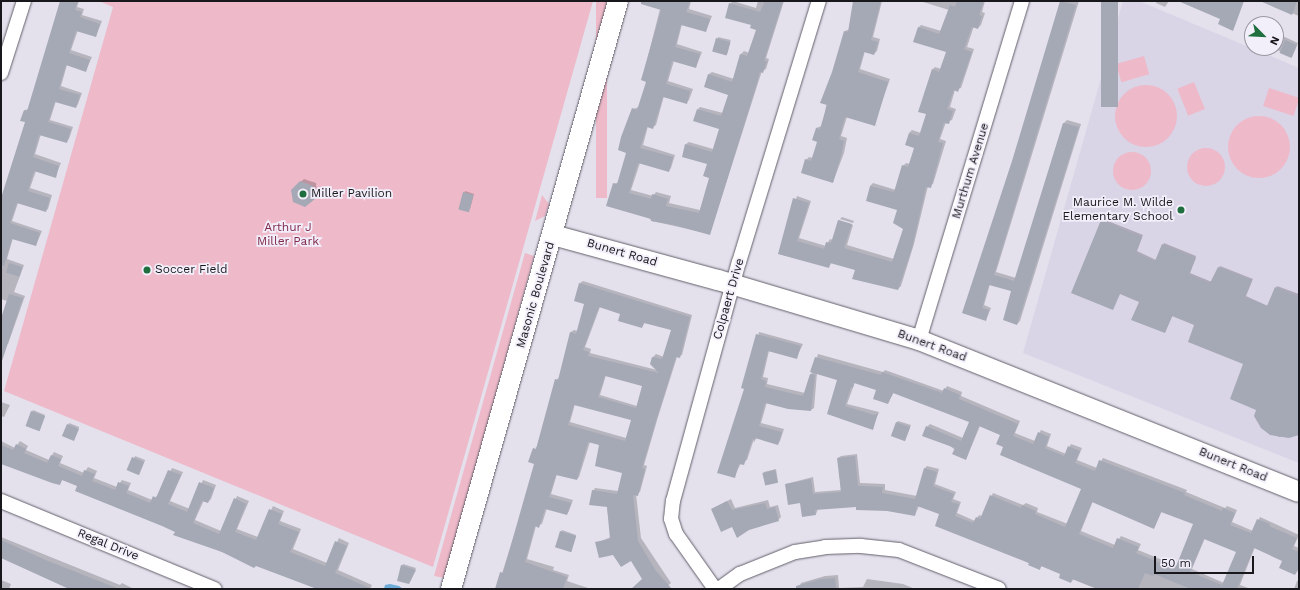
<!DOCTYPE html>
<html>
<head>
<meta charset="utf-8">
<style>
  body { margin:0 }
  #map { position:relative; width:1300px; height:590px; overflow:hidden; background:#e4e1ed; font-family:"Work Sans",sans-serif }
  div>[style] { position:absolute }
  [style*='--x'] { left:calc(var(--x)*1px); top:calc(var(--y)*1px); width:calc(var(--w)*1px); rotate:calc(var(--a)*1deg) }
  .built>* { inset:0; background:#dad4e7 }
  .green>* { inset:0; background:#eeb9c9; transform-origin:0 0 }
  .round { border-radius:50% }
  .water>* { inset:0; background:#6dacd9 }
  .shadow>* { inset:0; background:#0003; transform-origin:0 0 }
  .building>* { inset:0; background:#a5a9b5; transform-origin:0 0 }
  .roads { filter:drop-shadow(0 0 1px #625f6a) drop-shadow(0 0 1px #625f6a) }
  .street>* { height:14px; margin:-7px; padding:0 7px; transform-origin:7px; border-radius:7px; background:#fff }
  .secondary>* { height:20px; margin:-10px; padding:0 10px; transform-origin:10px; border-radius:10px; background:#fff }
  .dots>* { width:11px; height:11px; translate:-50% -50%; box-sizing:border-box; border:2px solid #f2eefa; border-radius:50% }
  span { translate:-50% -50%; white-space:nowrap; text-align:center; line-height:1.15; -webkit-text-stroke:3.5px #f2eefa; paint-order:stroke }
  .street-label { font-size:12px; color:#18171b }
  .poi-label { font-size:12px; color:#18171b }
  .left { translate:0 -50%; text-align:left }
  .right { translate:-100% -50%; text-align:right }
  .park-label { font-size:12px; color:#802b4d }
  .frame { position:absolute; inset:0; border:2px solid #18171b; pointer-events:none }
  .north { position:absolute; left:1244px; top:16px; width:40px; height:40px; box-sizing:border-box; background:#f2eefa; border:1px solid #9b98a1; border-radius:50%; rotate:114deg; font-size:11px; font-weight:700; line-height:16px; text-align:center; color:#18171b }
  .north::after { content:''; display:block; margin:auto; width:14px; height:18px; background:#1e6e3e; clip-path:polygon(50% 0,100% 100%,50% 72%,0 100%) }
  .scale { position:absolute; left:1154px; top:556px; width:100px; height:18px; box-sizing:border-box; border:2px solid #18171b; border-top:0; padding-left:5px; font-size:12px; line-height:14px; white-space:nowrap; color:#18171b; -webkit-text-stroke:3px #f2eefa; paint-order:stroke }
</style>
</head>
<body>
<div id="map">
  <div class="built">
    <i style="clip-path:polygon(1123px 1px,1139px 1px,1299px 68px,1299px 463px,1023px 353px)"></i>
  </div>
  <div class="green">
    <i style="clip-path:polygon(99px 1px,593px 1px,433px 567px,4px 391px,113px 7px)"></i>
    <i style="left:596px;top:1px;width:11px;height:197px"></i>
    <i style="left:1144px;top:56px;width:19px;height:29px;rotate:74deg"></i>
    <i style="left:1194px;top:82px;width:29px;height:18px;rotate:68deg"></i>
    <i class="round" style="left:1115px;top:85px;width:62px;height:62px"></i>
    <i style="left:1269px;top:88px;width:32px;height:19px;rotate:18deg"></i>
    <i class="round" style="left:1228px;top:116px;width:62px;height:62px"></i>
    <i class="round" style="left:1187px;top:148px;width:38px;height:38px"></i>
    <i class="round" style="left:1113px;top:152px;width:38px;height:38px"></i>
    <i style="clip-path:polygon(542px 195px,549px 204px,545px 216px,535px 221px)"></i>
    <i style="clip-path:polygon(525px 253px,534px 256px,445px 578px,434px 576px)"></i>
  </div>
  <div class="water">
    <i style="clip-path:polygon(390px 584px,399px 586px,403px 589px,384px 589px,385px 585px)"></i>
  </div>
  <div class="shadow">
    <i style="clip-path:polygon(61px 1px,79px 1px,77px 7px,84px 9px,82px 15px,102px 21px,96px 36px,78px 30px,71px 50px,92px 57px,86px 70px,67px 65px,61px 86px,82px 93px,78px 104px,76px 107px,56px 101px,50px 120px,73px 127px,69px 139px,66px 142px,41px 134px,35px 154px,61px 163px,55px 177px,36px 171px,30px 188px,52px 195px,48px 209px,45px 211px,18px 203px,12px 221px,42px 231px,36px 245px,13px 238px,7px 259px,24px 265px,14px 292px,25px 296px,8px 344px,1px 342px,1px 321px,7px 301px,1px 299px,1px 200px,26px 121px,25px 110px,29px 109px)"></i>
    <i style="clip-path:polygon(662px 1px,691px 1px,689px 9px,712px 16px,706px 31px,682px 24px,677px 44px,702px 52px,696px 67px,674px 61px,668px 81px,693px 89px,689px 100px,686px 103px,664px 96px,656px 125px,653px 127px,648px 126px,643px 145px,675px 155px,671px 168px,669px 171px,640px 163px,631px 190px,653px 196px,656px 192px,671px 196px,669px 203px,700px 210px,710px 177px,708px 164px,686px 144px,689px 142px,713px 149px,720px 128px,698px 109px,700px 107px,723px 113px,729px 94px,705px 86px,709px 74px,712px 72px,734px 79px,741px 54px,744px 51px,749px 53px,757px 29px,730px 4px,733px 1px,756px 8px,758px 1px,784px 1px,766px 58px,769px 59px,766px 69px,762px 71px,759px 80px,710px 234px,652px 221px,614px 184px,619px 182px,627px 152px,633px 109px,639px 107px,647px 81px,642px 80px)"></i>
    <i style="clip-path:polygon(855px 1px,882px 1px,873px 37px,880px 39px,877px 51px,874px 54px,865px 51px,860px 69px,890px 79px,874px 125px,847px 117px,841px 136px,847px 138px,844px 153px,833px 182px,806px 160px,809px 157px,813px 158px,818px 141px,816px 128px,822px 126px,833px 73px,845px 31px,850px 29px)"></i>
    <i style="clip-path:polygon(920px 1px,985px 1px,982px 12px,985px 13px,981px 25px,978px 28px,974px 26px,967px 47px,974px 49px,961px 88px,955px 90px,950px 107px,956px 109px,952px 120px,946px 122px,940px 139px,946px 141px,933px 184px,928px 186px,914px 244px,901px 286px,898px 289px,856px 270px,832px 262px,829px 267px,779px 254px,797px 196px,811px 201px,799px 238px,826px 246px,830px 239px,833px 240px,839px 220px,853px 225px,847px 245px,894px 259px,905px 228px,899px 209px,870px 186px,873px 183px,896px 190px,903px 166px,906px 163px,910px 164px,916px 147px,909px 133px,912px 130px,921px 133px,927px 114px,932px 70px,935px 67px,941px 69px,947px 51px,918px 28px,921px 25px,941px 31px,949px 10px)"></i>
    <i style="clip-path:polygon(1061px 1px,1079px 1px,996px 272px,1016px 278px,1064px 123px,1067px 120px,1081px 124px,1020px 321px,1017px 324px,1012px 291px,990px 284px,984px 305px,991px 308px,986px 320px,963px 313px,1013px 161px)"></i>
    <i style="clip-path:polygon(1157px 1px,1169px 1px,1165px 7px,1156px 3px)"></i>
    <i style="clip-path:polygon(1262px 1px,1299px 1px,1299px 16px)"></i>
    <i style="clip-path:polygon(1276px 33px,1298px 43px,1292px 57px,1273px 48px,1276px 48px)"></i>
    <i style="left:718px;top:37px;width:13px;height:14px;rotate:13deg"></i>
    <i style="clip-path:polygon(304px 179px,316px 183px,317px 195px,314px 198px,295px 187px)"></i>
    <i style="clip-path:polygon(465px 191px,474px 194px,470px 209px,464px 193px)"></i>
    <i style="clip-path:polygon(842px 217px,854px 221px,853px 223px,840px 219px)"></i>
    <i style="clip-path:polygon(1103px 219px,1143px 235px,1137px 251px,1156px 260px,1164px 243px,1196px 256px,1190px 273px,1212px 282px,1220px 266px,1253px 279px,1246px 296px,1268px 306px,1277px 286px,1299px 294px,1299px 433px,1279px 437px,1261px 427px,1244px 363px,1195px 324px,1173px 315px,1165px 332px,1140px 302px,1120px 293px,1073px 293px)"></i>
    <i style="clip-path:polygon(evenodd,583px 281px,692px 315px,682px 355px,677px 357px,658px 417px,644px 465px,647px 466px,640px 492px,636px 494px,641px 538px,671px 583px,664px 589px,638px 589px,643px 579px,632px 560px,614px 554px,596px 543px,611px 537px,607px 507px,593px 491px,595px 488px,618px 491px,624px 472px,600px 444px,590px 442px,579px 477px,577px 479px,557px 474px,551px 494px,573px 500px,569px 511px,567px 514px,547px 508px,542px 524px,536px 526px,527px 559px,554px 567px,553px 570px,569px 575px,567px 581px,591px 589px,497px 589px,541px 450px,535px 448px,537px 447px,556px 380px,560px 377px,571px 332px,574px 330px,578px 331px,585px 303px,580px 283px,583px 281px,600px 307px,621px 313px,642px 327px,645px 322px,672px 329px,664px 357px,656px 354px,653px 357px,651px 364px,657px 370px,590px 353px,591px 349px,585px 347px,600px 307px,583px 281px,606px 375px,643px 386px,637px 406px,600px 395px,606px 375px,583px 281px,575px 404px,632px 420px,626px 438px,570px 422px,575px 404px)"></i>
    <i style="clip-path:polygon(evenodd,759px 332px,803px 344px,796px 358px,769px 351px,763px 377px,768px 378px,767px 384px,805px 393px,818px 354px,883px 372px,885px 370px,944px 391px,947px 386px,962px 392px,961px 396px,1020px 421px,1015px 433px,1035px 441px,1041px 430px,1051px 434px,1047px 446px,1066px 454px,1071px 444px,1082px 448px,1077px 460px,1097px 468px,1103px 458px,1187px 490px,1186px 492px,1225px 508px,1227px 506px,1237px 510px,1232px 522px,1253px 531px,1260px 517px,1299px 535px,1294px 546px,1299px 548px,1298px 571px,1295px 574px,1284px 560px,1255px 547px,1240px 585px,1251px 589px,1099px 589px,1074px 579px,1071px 582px,1062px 574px,1042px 566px,1039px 569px,941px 514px,919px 506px,915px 515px,857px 506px,818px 509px,816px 514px,800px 502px,786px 484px,813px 477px,815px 492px,841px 490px,838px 458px,841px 456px,857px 454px,860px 483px,885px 484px,885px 490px,917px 496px,925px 468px,927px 466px,939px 469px,935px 484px,956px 492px,953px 499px,961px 502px,957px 513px,975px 521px,979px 515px,982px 516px,993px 493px,1023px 505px,1026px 503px,1038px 508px,1037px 512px,1068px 524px,1082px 489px,1004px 447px,1001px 435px,980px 426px,966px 459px,927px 427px,930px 424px,963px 438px,970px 422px,894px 392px,888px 403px,877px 389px,855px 382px,847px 404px,879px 412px,872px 429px,828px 413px,838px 380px,817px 373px,814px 408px,811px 410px,767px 402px,761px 423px,784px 429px,780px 441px,778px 444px,757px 438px,754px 441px,754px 439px,747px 460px,741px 463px,734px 477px,746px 388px,759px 332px,1093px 501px,1154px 528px,1162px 511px,1195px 524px,1177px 566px,1138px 550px,1141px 544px,1121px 536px,1115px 545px,1081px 531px,1093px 501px,759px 332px,1205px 538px,1237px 551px,1224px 583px,1192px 569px,1205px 538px)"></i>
    <i style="clip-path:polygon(1px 402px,10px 405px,4px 417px,1px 416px)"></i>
    <i style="left:33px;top:410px;width:13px;height:17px;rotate:23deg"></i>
    <i style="clip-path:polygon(898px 421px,911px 425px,905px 440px,897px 422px)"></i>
    <i style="left:69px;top:423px;width:11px;height:14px;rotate:22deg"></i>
    <i style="clip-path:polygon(1px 441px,15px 448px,20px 441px,28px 446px,26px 450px,49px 460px,54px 452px,63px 456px,60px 463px,84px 473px,88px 467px,97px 471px,94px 478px,117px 487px,122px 480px,131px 483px,128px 490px,152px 500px,158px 495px,172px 468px,183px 472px,170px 501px,190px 509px,203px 480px,216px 485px,211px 499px,208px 502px,204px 500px,195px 520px,221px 531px,237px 496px,249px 501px,237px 529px,258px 537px,273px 506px,284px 511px,280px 521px,301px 529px,293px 549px,327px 563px,339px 538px,349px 543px,338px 570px,372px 585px,370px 589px,318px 589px,222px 552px,63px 479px,59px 484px,1px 461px)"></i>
    <i style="left:135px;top:456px;width:11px;height:16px;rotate:22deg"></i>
    <i style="clip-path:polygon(776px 469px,778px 482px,763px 474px,764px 472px)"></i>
    <i style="clip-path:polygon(731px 499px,735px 508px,768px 500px,770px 507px,778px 505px,781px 517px,778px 520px,732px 526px,712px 509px)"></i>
    <i style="clip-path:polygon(562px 530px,576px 535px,571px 551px,561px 532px)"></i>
    <i style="clip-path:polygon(1px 537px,120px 585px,122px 583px,134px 589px,73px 589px,1px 557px)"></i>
    <i style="clip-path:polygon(403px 564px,416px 568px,410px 582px,402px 566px)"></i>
    <i style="clip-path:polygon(838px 575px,839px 588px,863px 587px,867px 579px,903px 584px,915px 589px,798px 589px,801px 583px,825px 576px)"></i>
    <i style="clip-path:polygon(1px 580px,11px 584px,9px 589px,1px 589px)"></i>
    <i style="clip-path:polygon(1299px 580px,1299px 589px,1294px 589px,1297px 581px)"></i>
  </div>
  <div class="building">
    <i style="clip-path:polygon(60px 1px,78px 1px,75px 10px,82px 12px,80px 17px,100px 24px,96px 37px,76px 31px,69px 53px,90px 60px,86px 72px,66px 65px,59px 89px,80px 95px,76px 108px,55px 102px,48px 122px,71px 129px,67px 143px,39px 135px,33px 157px,59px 166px,56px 178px,34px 171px,28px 191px,50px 198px,46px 212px,17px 203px,10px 223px,40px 233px,36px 246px,12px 239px,4px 266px,1px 265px,1px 198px,25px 122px,20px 121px,24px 110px,27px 111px)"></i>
    <i style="clip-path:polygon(641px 1px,690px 1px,686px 12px,710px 19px,706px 32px,681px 25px,675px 47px,700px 54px,696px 68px,672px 61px,666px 84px,690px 91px,687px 104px,663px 97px,653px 129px,647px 127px,640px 148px,673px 157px,669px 172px,638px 163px,629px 193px,651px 199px,652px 194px,668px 199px,666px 206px,699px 213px,709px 178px,703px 176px,707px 164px,682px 157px,685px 144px,712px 152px,719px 129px,693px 121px,697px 109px,721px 116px,728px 95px,704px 87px,708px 74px,732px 82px,740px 54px,747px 56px,756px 30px,750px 28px,751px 25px,725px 18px,729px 3px,760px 12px,765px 1px,783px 1px,764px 61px,767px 61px,763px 73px,760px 72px,757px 83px,710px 235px,674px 225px,651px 221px,651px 219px,606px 206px,613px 183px,617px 184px,626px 153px,618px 150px,621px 137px,632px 108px,637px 110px,646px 82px,641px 80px,661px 10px,641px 4px)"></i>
    <i style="clip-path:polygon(853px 1px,881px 1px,871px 40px,878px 42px,874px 55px,864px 52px,858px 72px,888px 82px,875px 126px,845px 117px,839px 139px,844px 141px,841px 156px,833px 183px,801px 173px,805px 159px,811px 161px,817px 142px,812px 140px,816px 128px,820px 129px,827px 105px,820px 103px,832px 72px,844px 31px,848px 32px)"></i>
    <i style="clip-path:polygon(957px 1px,984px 1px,979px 15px,982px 16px,978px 29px,972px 27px,964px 49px,972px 52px,958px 92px,954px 90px,947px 109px,953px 111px,949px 124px,944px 123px,938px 142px,943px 143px,931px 188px,926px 187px,912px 248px,898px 290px,852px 279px,855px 270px,830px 263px,829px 268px,778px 254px,793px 198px,809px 203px,797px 241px,824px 249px,826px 242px,831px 243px,838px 220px,852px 224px,844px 248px,892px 262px,903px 229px,893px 223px,897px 210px,866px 201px,870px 186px,894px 192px,902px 165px,908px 167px,914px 148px,905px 145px,909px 133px,919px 136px,926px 114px,918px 112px,932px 69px,939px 72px,946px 52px,913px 42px,918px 27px,939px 34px,950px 5px,955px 7px)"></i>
    <i style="clip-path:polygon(1060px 1px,1076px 5px,994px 275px,1014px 281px,1063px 123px,1079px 127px,1017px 325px,1003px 320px,1011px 291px,989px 285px,982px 308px,989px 310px,986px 321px,962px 313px,1012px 161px)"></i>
    <i style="left:1101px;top:1px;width:17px;height:106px"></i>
    <i style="clip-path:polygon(1178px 1px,1244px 1px,1233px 31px,1218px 24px,1220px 19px)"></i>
    <i style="clip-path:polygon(1260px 1px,1297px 1px,1292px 15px)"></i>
    <i style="left:716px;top:38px;width:15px;height:14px;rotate:16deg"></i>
    <i style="left:1285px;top:40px;width:13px;height:14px;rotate:23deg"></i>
    <i style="clip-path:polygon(300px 181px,313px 186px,315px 199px,305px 207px,293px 202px,291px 190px)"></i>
    <i style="left:463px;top:192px;width:11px;height:18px;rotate:15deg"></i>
    <i style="clip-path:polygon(1101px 220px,1142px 237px,1136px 253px,1155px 261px,1162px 244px,1196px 258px,1189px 275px,1210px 283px,1218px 267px,1252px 280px,1245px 297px,1267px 306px,1275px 287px,1299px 297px,1299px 435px,1289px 438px,1270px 435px,1261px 428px,1254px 416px,1256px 410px,1230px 399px,1243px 364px,1188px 342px,1194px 325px,1172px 316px,1165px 333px,1131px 320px,1139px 302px,1120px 294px,1113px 310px,1071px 293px)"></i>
    <i style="left:9px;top:263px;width:14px;height:10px;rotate:17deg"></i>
    <i style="clip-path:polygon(evenodd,579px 283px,690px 317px,680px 358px,676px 357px,656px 421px,642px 468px,645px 469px,638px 496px,633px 495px,638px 541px,656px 571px,672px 589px,631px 589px,642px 579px,631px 561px,621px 567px,613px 555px,599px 558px,595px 542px,610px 539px,607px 507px,589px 505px,592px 490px,617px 494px,622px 473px,595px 466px,599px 445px,588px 442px,577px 480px,556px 475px,549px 497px,571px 503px,567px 515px,545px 509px,539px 528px,535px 526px,525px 562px,567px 577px,563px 589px,495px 589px,500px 572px,503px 573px,534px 464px,528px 462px,533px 448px,536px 449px,555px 379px,558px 380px,570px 332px,576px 334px,584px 304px,574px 301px,579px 283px,599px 307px,620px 314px,618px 321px,642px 328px,644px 323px,671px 330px,662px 359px,652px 357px,650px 364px,659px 373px,588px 356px,589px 352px,583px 350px,599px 307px,579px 283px,605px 376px,642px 386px,636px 408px,598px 397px,605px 376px,579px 283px,574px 405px,631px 420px,625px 441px,568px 425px,574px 405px)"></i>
    <i style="clip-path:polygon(9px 294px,23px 298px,2px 361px,1px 318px)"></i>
    <i style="clip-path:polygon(756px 334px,801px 346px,797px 359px,768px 351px,761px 379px,766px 381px,765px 387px,803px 396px,810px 374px,815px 375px,811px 411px,788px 409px,765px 403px,759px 426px,782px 432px,778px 445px,755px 438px,754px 443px,753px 438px,744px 465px,739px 464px,735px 478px,717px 473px,744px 389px,741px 388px)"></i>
    <i style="clip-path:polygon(evenodd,815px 357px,881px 375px,882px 372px,942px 393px,944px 388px,960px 395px,959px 399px,1018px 424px,1013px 436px,1033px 444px,1038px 432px,1049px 437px,1045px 448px,1064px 456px,1068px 446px,1080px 451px,1075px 463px,1095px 471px,1099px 460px,1185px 493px,1184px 495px,1222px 511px,1223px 508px,1235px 513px,1230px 525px,1251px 533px,1257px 519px,1270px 524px,1269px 526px,1297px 538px,1292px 549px,1299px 552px,1299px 566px,1295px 575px,1279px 568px,1282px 561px,1254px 548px,1237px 589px,1191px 589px,1154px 574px,1153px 576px,1145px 573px,1138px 589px,1097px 589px,1072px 579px,1071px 583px,1059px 578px,1060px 574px,1041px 566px,1040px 570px,1028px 565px,1029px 563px,935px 526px,939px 514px,917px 506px,915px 516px,887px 511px,856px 510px,856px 507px,815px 510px,816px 515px,802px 517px,800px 503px,788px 505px,785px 484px,811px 479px,813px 494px,841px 492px,837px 458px,855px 456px,858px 486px,883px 487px,882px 493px,915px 499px,924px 468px,937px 472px,933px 486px,954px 494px,951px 502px,959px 504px,955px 516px,973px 523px,976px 517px,980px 519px,990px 495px,1021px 508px,1022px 505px,1036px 511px,1035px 514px,1065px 527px,1081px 489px,1000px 455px,1003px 447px,996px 444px,1000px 435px,979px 426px,966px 460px,952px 454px,955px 448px,922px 436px,926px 426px,961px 441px,969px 422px,893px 393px,888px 404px,873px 399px,876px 390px,854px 383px,853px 388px,851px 387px,845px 406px,874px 415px,878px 413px,873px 430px,827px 414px,837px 380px,810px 372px,815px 357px,1092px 502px,1154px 529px,1161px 512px,1193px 524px,1175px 569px,1136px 553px,1139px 547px,1117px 538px,1113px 548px,1079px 534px,1092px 502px,815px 357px,1204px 539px,1236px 552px,1222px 585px,1190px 572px,1204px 539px)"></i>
    <i style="left:31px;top:411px;width:15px;height:16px;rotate:20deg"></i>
    <i style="left:896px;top:422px;width:15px;height:15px;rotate:20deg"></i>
    <i style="left:67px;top:424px;width:13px;height:13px;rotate:23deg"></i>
    <i style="clip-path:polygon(16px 444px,26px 449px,24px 453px,47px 463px,51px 455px,61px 459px,58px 466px,82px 476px,84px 470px,95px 474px,92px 481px,115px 490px,118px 482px,129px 486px,126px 493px,150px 503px,153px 496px,156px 498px,168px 470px,181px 475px,168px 504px,187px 512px,199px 482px,214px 488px,208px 503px,202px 501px,193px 523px,219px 534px,234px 498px,246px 504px,235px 532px,256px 540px,269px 509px,282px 514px,278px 524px,299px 532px,290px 552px,325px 566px,335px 541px,347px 546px,335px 573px,372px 589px,317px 589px,256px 566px,254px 568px,222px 552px,173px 535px,175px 532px,162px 526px,75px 491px,77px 486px,62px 480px,60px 485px,52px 483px,1px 464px,1px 445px,13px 450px)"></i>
    <i style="left:132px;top:457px;width:13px;height:14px;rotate:23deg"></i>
    <i style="left:775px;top:470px;width:13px;height:13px;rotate:77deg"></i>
    <i style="clip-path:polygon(727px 501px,732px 510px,765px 503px,767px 509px,775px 507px,779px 521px,749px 530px,737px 538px,732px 527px,721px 532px,711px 509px)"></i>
    <i style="left:560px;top:531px;width:17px;height:17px;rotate:17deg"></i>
    <i style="clip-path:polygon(1px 540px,48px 561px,119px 589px,69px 589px,1px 558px)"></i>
    <i style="clip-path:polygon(401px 565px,416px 570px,409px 584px,397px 581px)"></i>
    <i style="clip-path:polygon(835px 578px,836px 589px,796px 589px,796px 586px,821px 579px)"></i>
  </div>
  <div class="roads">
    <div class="street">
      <i style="--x:1;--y:73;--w:76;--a:-72.3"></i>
      <i style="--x:919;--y:340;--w:354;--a:-73.1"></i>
      <i style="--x:1;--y:501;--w:231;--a:22.4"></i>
      <i style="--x:715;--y:589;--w:67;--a:-125.3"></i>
      <i style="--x:676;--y:534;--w:16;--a:-108"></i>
      <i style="--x:671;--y:519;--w:18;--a:-84"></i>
      <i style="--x:673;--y:501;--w:248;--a:-74.6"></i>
      <i style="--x:739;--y:262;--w:273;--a:-73"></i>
      <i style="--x:719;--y:589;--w:26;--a:-36"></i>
      <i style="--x:740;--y:574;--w:59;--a:-21.8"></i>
      <i style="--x:795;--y:552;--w:30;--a:-9"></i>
      <i style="--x:825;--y:547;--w:36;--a:-2"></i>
      <i style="--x:861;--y:546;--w:38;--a:6"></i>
      <i style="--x:899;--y:550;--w:107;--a:21.3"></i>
    </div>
    <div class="secondary">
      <i style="--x:553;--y:235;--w:171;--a:15.3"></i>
      <i style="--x:718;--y:280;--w:210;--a:16.6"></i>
      <i style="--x:919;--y:340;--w:409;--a:21.8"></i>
      <i style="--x:451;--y:589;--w:611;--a:-74.14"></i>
    </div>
  </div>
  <div class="dots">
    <i style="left:303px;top:194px;background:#1e6e3e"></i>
    <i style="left:1181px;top:210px;background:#1e6e3e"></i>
    <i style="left:147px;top:270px;background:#1e6e3e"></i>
  </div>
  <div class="street-label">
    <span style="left:971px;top:171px;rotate:-73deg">Murthum Avenue</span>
    <span style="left:622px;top:253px;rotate:16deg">Bunert Road</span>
    <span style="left:536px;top:295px;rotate:-74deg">Masonic Boulevard</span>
    <span style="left:729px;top:299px;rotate:-74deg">Colpaert Drive</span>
    <span style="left:932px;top:346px;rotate:20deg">Bunert Road</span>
    <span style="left:1233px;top:465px;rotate:22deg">Bunert Road</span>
    <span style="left:108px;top:545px;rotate:22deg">Regal Drive</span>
  </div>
  <div class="poi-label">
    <span class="left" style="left:311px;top:194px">Miller Pavilion</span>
    <span class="right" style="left:1173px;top:210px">Maurice M. Wilde<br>Elementary School</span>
    <span class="left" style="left:155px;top:270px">Soccer Field</span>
  </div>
  <div class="park-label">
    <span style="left:288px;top:235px">Arthur J<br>Miller Park</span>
  </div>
  <div class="frame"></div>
  <div class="north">N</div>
  <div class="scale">50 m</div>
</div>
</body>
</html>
